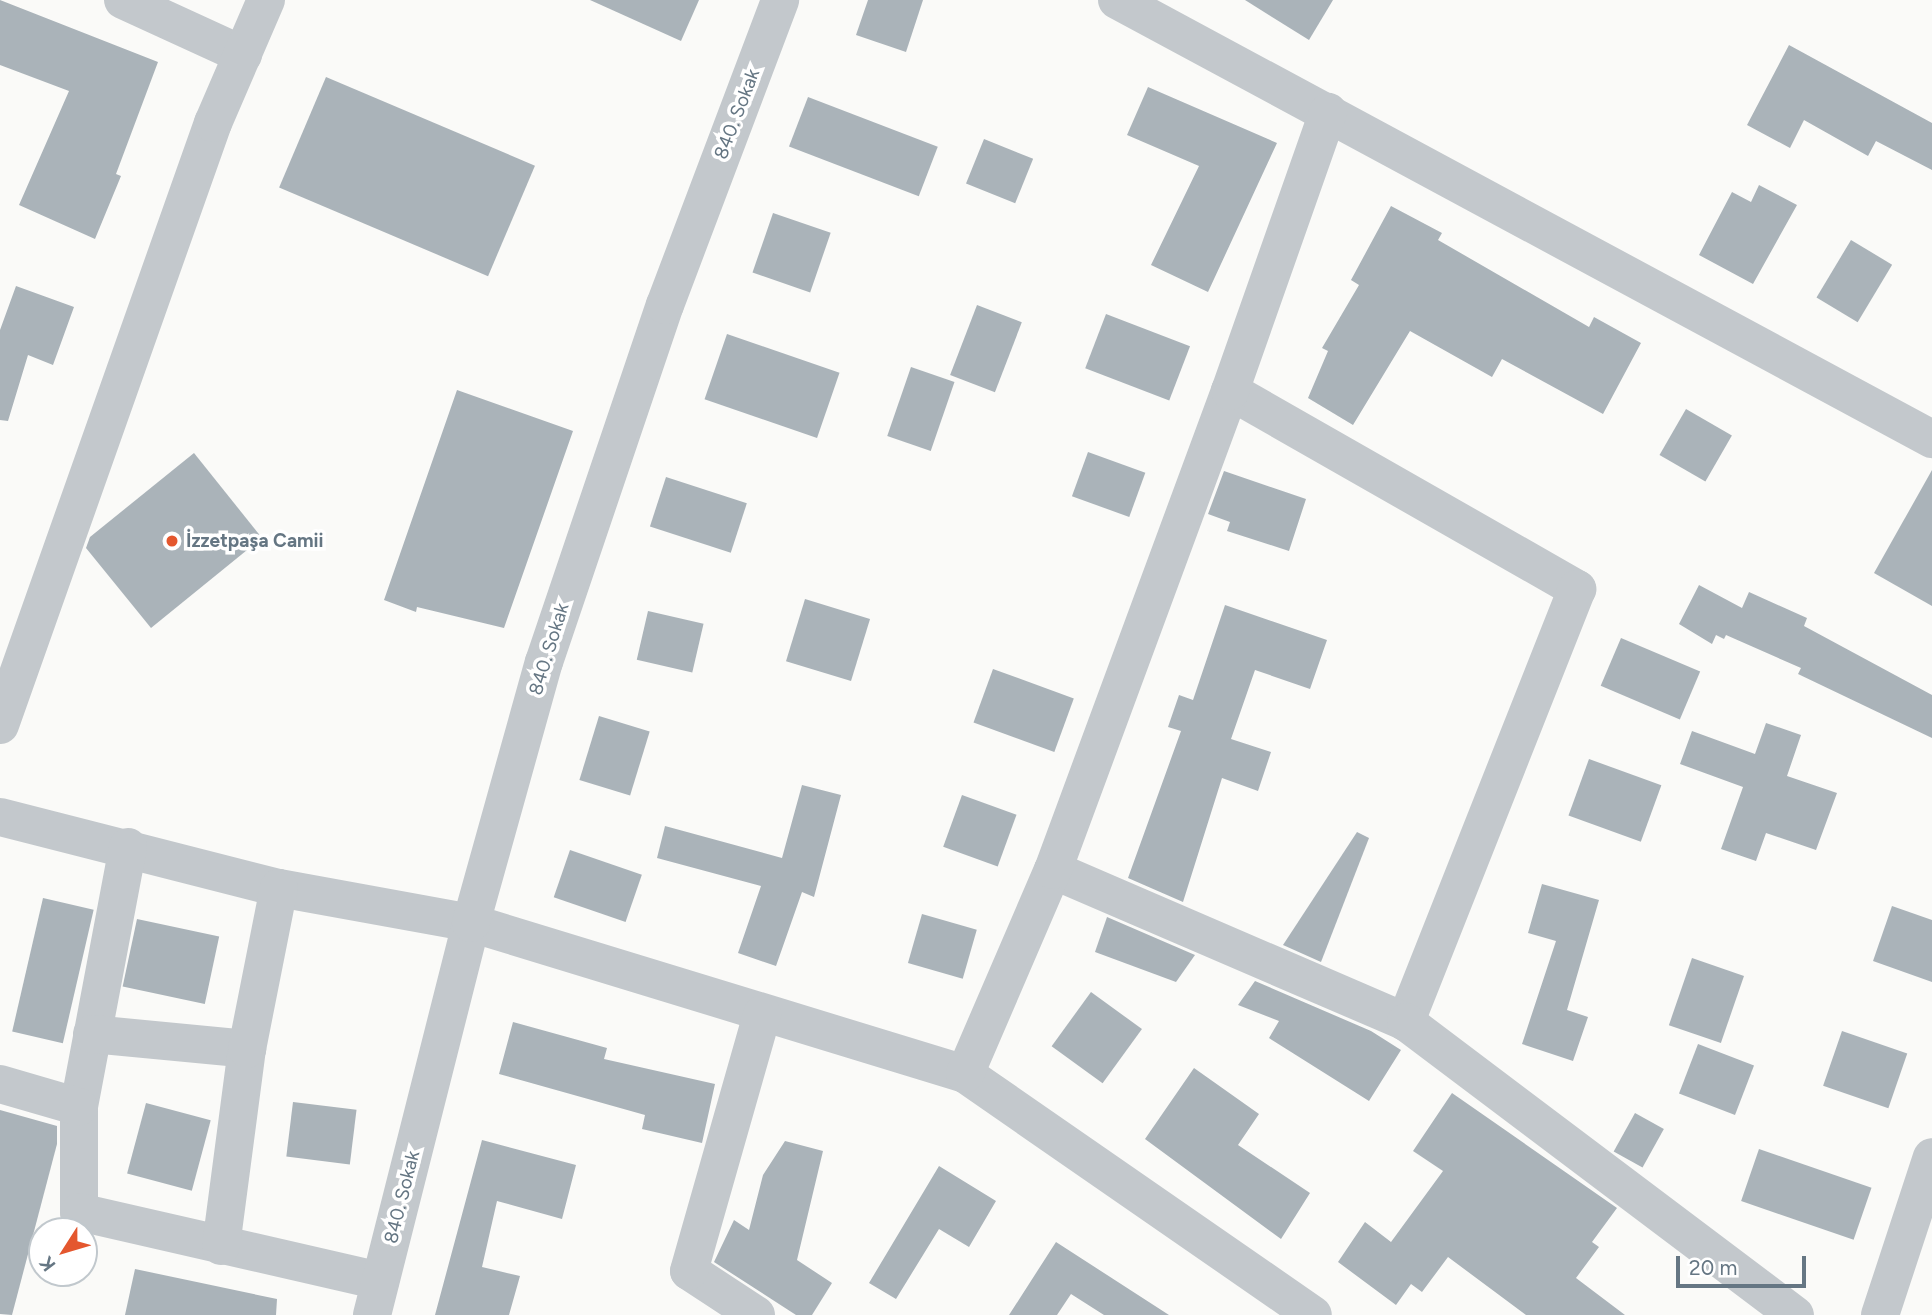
<!DOCTYPE html>
<html>
<head>
<meta charset="utf-8">
<style>
  body { margin:0 }
  #map { position:relative; width:1932px; height:1315px; overflow:hidden; background:#fafaf8; font-family:Figtree,sans-serif }
  div>[style] { position:absolute }
  [style*='--x'] { left:calc(var(--x)*1px); top:calc(var(--y)*1px); width:calc(var(--w)*1px); rotate:calc(var(--a)*1deg) }
  .building>* { inset:0; background:#aab3b9; transform-origin:0 0 }
  .minor>* { height:38px; margin:-19px; padding:0 19px; transform-origin:19px; border-radius:19px; background:#c3c8cc }
  .dots>* { width:19px; height:19px; translate:-50% -50%; box-sizing:border-box; border:4px solid #fff; border-radius:50% }
  span { translate:-50% -50%; white-space:nowrap; text-align:center; line-height:1.15; -webkit-text-stroke:7px #fff; paint-order:stroke }
  .street-label { font-size:19px; color:#657683 }
  .poi-label { font-size:19px; color:#657683; font-weight:700 }
  .left { translate:0 -50%; text-align:left }
  .north { position:absolute; left:28px; top:1217px; width:70px; height:70px; box-sizing:border-box; background:#fff; border:2px solid #c1c8cd; border-radius:50%; rotate:233deg; font-size:19px; font-weight:700; line-height:28px; text-align:center; color:#657683 }
  .north::after { content:''; display:block; margin:auto; width:24px; height:32px; background:#e4572e; clip-path:polygon(50% 0,100% 100%,50% 72%,0 100%) }
  .scale { position:absolute; left:1676px; top:1256px; width:130px; height:32px; box-sizing:border-box; border:4px solid #657683; border-top:0; padding-left:9px; font-size:21px; line-height:24px; white-space:nowrap; color:#657683; -webkit-text-stroke:5px #fff; paint-order:stroke }
</style>
</head>
<body>
<div id="map">
  <div class="building">
    <i style="clip-path:polygon(0 0,158px 62px,116px 174px,121px 176px,95px 239px,19px 205px,69px 91px,0 65px)"></i>
    <i style="clip-path:polygon(590px 0,699px 0,681px 41px)"></i>
    <i style="clip-path:polygon(868px 0,923px 0,906px 52px,856px 35px)"></i>
    <i style="clip-path:polygon(1245px 0,1333px 0,1309px 40px)"></i>
    <i style="clip-path:polygon(1789px 45px,1932px 123px,1932px 170px,1876px 141px,1868px 156px,1804px 120px,1790px 148px,1747px 125px)"></i>
    <i style="left:326px;top:77px;width:227px;height:120px;rotate:23deg"></i>
    <i style="clip-path:polygon(1148px 87px,1277px 143px,1208px 292px,1151px 265px,1199px 166px,1127px 135px)"></i>
    <i style="left:808px;top:97px;width:139px;height:53px;rotate:21deg"></i>
    <i style="left:984px;top:139px;width:53px;height:48px;rotate:22deg"></i>
    <i style="clip-path:polygon(1759px 185px,1797px 205px,1753px 284px,1699px 255px,1732px 192px,1751px 202px)"></i>
    <i style="clip-path:polygon(1391px 206px,1442px 233px,1438px 240px,1589px 327px,1594px 317px,1641px 343px,1603px 414px,1502px 359px,1492px 377px,1410px 331px,1353px 425px,1308px 398px,1328px 351px,1322px 348px,1359px 285px,1351px 280px)"></i>
    <i style="left:773px;top:213px;width:61px;height:63px;rotate:19deg"></i>
    <i style="left:1851px;top:240px;width:48px;height:67px;rotate:31deg"></i>
    <i style="clip-path:polygon(16px 286px,74px 307px,53px 365px,28px 355px,8px 421px,0 420px,0 330px)"></i>
    <i style="left:977px;top:305px;width:48px;height:75px;rotate:21deg"></i>
    <i style="left:1106px;top:314px;width:90px;height:58px;rotate:21deg"></i>
    <i style="left:727px;top:334px;width:119px;height:69px;rotate:19deg"></i>
    <i style="left:911px;top:367px;width:46px;height:73px;rotate:19deg"></i>
    <i style="clip-path:polygon(457px 390px,573px 431px,504px 628px,417px 607px,416px 612px,384px 600px)"></i>
    <i style="left:1686px;top:409px;width:53px;height:53px;rotate:30deg"></i>
    <i style="left:1088px;top:452px;width:61px;height:47px;rotate:20deg"></i>
    <i style="clip-path:polygon(194px 453px,262px 538px,151px 628px,86px 548px,90px 537px)"></i>
    <i style="clip-path:polygon(1932px 470px,1932px 606px,1874px 573px)"></i>
    <i style="clip-path:polygon(1224px 471px,1306px 499px,1289px 551px,1227px 531px,1230px 522px,1208px 514px)"></i>
    <i style="left:666px;top:477px;width:85px;height:52px;rotate:18deg"></i>
    <i style="clip-path:polygon(1699px 585px,1742px 608px,1749px 592px,1807px 618px,1804px 626px,1932px 695px,1932px 738px,1798px 674px,1801px 668px,1726px 635px,1724px 639px,1716px 635px,1712px 644px,1679px 624px)"></i>
    <i style="left:805px;top:599px;width:68px;height:65px;rotate:17deg"></i>
    <i style="clip-path:polygon(1225px 605px,1327px 640px,1310px 689px,1255px 670px,1231px 739px,1271px 752px,1258px 791px,1222px 778px,1183px 902px,1128px 878px,1181px 731px,1168px 727px,1179px 695px,1193px 700px)"></i>
    <i style="left:648px;top:611px;width:57px;height:50px;rotate:13deg"></i>
    <i style="left:1621px;top:638px;width:86px;height:52px;rotate:23deg"></i>
    <i style="left:993px;top:669px;width:86px;height:57px;rotate:20deg"></i>
    <i style="left:599px;top:716px;width:53px;height:67px;rotate:17deg"></i>
    <i style="clip-path:polygon(1766px 723px,1801px 735px,1787px 776px,1837px 793px,1816px 850px,1766px 833px,1756px 861px,1721px 849px,1743px 787px,1680px 764px,1692px 731px,1755px 754px)"></i>
    <i style="left:1589px;top:759px;width:77px;height:60px;rotate:20deg"></i>
    <i style="clip-path:polygon(802px 785px,841px 795px,814px 897px,802px 892px,776px 966px,738px 953px,761px 886px,657px 858px,665px 826px,782px 858px)"></i>
    <i style="left:962px;top:795px;width:58px;height:55px;rotate:20deg"></i>
    <i style="clip-path:polygon(1357px 832px,1369px 838px,1321px 962px,1283px 945px)"></i>
    <i style="left:570px;top:850px;width:76px;height:50px;rotate:19deg"></i>
    <i style="clip-path:polygon(1542px 884px,1599px 900px,1567px 1010px,1588px 1017px,1573px 1061px,1522px 1044px,1556px 941px,1528px 933px)"></i>
    <i style="left:43px;top:898px;width:52px;height:137px;rotate:13deg"></i>
    <i style="clip-path:polygon(1892px 906px,1932px 920px,1932px 982px,1873px 961px)"></i>
    <i style="left:922px;top:914px;width:57px;height:51px;rotate:16deg"></i>
    <i style="clip-path:polygon(1107px 917px,1195px 955px,1176px 982px,1095px 952px)"></i>
    <i style="left:137px;top:919px;width:84px;height:69px;rotate:12deg"></i>
    <i style="left:1692px;top:958px;width:55px;height:71px;rotate:19deg"></i>
    <i style="clip-path:polygon(1255px 981px,1371px 1031px,1401px 1050px,1369px 1101px,1269px 1038px,1279px 1021px,1238px 1005px)"></i>
    <i style="left:1091px;top:992px;width:63px;height:67px;rotate:36deg"></i>
    <i style="clip-path:polygon(513px 1022px,607px 1048px,604px 1059px,715px 1084px,702px 1143px,642px 1129px,645px 1115px,499px 1074px)"></i>
    <i style="left:1842px;top:1031px;width:69px;height:58px;rotate:19deg"></i>
    <i style="left:1698px;top:1044px;width:60px;height:53px;rotate:21deg"></i>
    <i style="clip-path:polygon(1194px 1068px,1259px 1114px,1238px 1145px,1310px 1193px,1281px 1239px,1145px 1139px)"></i>
    <i style="clip-path:polygon(1452px 1093px,1617px 1208px,1592px 1242px,1599px 1247px,1576px 1278px,1625px 1315px,1526px 1315px,1448px 1257px,1422px 1292px,1411px 1284px,1396px 1305px,1338px 1262px,1365px 1222px,1391px 1242px,1443px 1171px,1413px 1151px)"></i>
    <i style="left:293px;top:1102px;width:64px;height:55px;rotate:7deg"></i>
    <i style="left:146px;top:1103px;width:67px;height:73px;rotate:15deg"></i>
    <i style="clip-path:polygon(0 1110px,57px 1126px,57px 1144px,12px 1315px,0 1314px)"></i>
    <i style="left:1635px;top:1113px;width:33px;height:44px;rotate:29deg"></i>
    <i style="clip-path:polygon(482px 1140px,576px 1165px,562px 1219px,497px 1201px,482px 1267px,520px 1276px,509px 1315px,435px 1315px)"></i>
    <i style="clip-path:polygon(785px 1141px,823px 1151px,797px 1260px,832px 1283px,812px 1315px,796px 1315px,714px 1262px,734px 1220px,749px 1230px,763px 1175px)"></i>
    <i style="left:1759px;top:1149px;width:119px;height:55px;rotate:19deg"></i>
    <i style="clip-path:polygon(939px 1166px,996px 1201px,969px 1247px,939px 1229px,896px 1299px,869px 1283px)"></i>
    <i style="clip-path:polygon(1056px 1242px,1169px 1315px,1104px 1315px,1071px 1294px,1057px 1315px,1009px 1315px)"></i>
    <i style="clip-path:polygon(135px 1269px,277px 1299px,276px 1315px,125px 1315px)"></i>
  </div>
  <div class="minor">
    <i style="--x:123;--y:0;--w:132;--a:24.6"></i>
    <i style="--x:1117;--y:0;--w:926;--a:28.31"></i>
    <i style="--x:1230;--y:391;--w:400;--a:29.7"></i>
    <i style="--x:1577;--y:589;--w:466;--a:111.6"></i>
    <i style="--x:0;--y:725;--w:639;--a:-70.52"></i>
    <i style="--x:213;--y:123;--w:134;--a:-66.7"></i>
    <i style="--x:0;--y:817;--w:288;--a:14.3"></i>
    <i style="--x:279;--y:888;--w:195;--a:10.3"></i>
    <i style="--x:471;--y:923;--w:517;--a:17"></i>
    <i style="--x:965;--y:1074;--w:423;--a:34.7"></i>
    <i style="--x:128;--y:847;--w:265;--a:100.7"></i>
    <i style="--x:79;--y:1107;--w:105;--a:90"></i>
    <i style="--x:79;--y:1212;--w:309;--a:12.9"></i>
    <i style="--x:1053;--y:870;--w:384;--a:23.3"></i>
    <i style="--x:1406;--y:1022;--w:487;--a:37"></i>
    <i style="--x:92;--y:1034;--w:156;--a:5.5"></i>
    <i style="--x:965;--y:1074;--w:222;--a:-66.7"></i>
    <i style="--x:1053;--y:870;--w:511;--a:-69.72"></i>
    <i style="--x:1230;--y:391;--w:296;--a:-70.6"></i>
    <i style="--x:0;--y:1084;--w:82;--a:16.2"></i>
    <i style="--x:221;--y:1246;--w:199;--a:-82.5"></i>
    <i style="--x:247;--y:1049;--w:164;--a:-78.8"></i>
    <i style="--x:372;--y:1315;--w:404;--a:-75.8"></i>
    <i style="--x:471;--y:923;--w:271;--a:-74.4"></i>
    <i style="--x:544;--y:662;--w:377;--a:-71.3"></i>
    <i style="--x:665;--y:305;--w:326;--a:-69.3"></i>
    <i style="--x:756;--y:1315;--w:80;--a:-146.7"></i>
    <i style="--x:689;--y:1271;--w:267;--a:-74.1"></i>
    <i style="--x:1880;--y:1315;--w:166;--a:-71.8"></i>
  </div>
  <div class="dots">
    <i style="left:172px;top:541px;background:#e4572e"></i>
  </div>
  <div class="street-label">
    <span style="left:737px;top:114px;rotate:-69deg">840. Sokak</span>
    <span style="left:549px;top:649px;rotate:-73deg">840. Sokak</span>
    <span style="left:402px;top:1197px;rotate:-76deg">840. Sokak</span>
  </div>
  <div class="poi-label">
    <span class="left" style="left:186px;top:541px">İzzetpaşa Camii</span>
  </div>
  <div class="north">K</div>
  <div class="scale">20 m</div>
</div>
</body>
</html>
